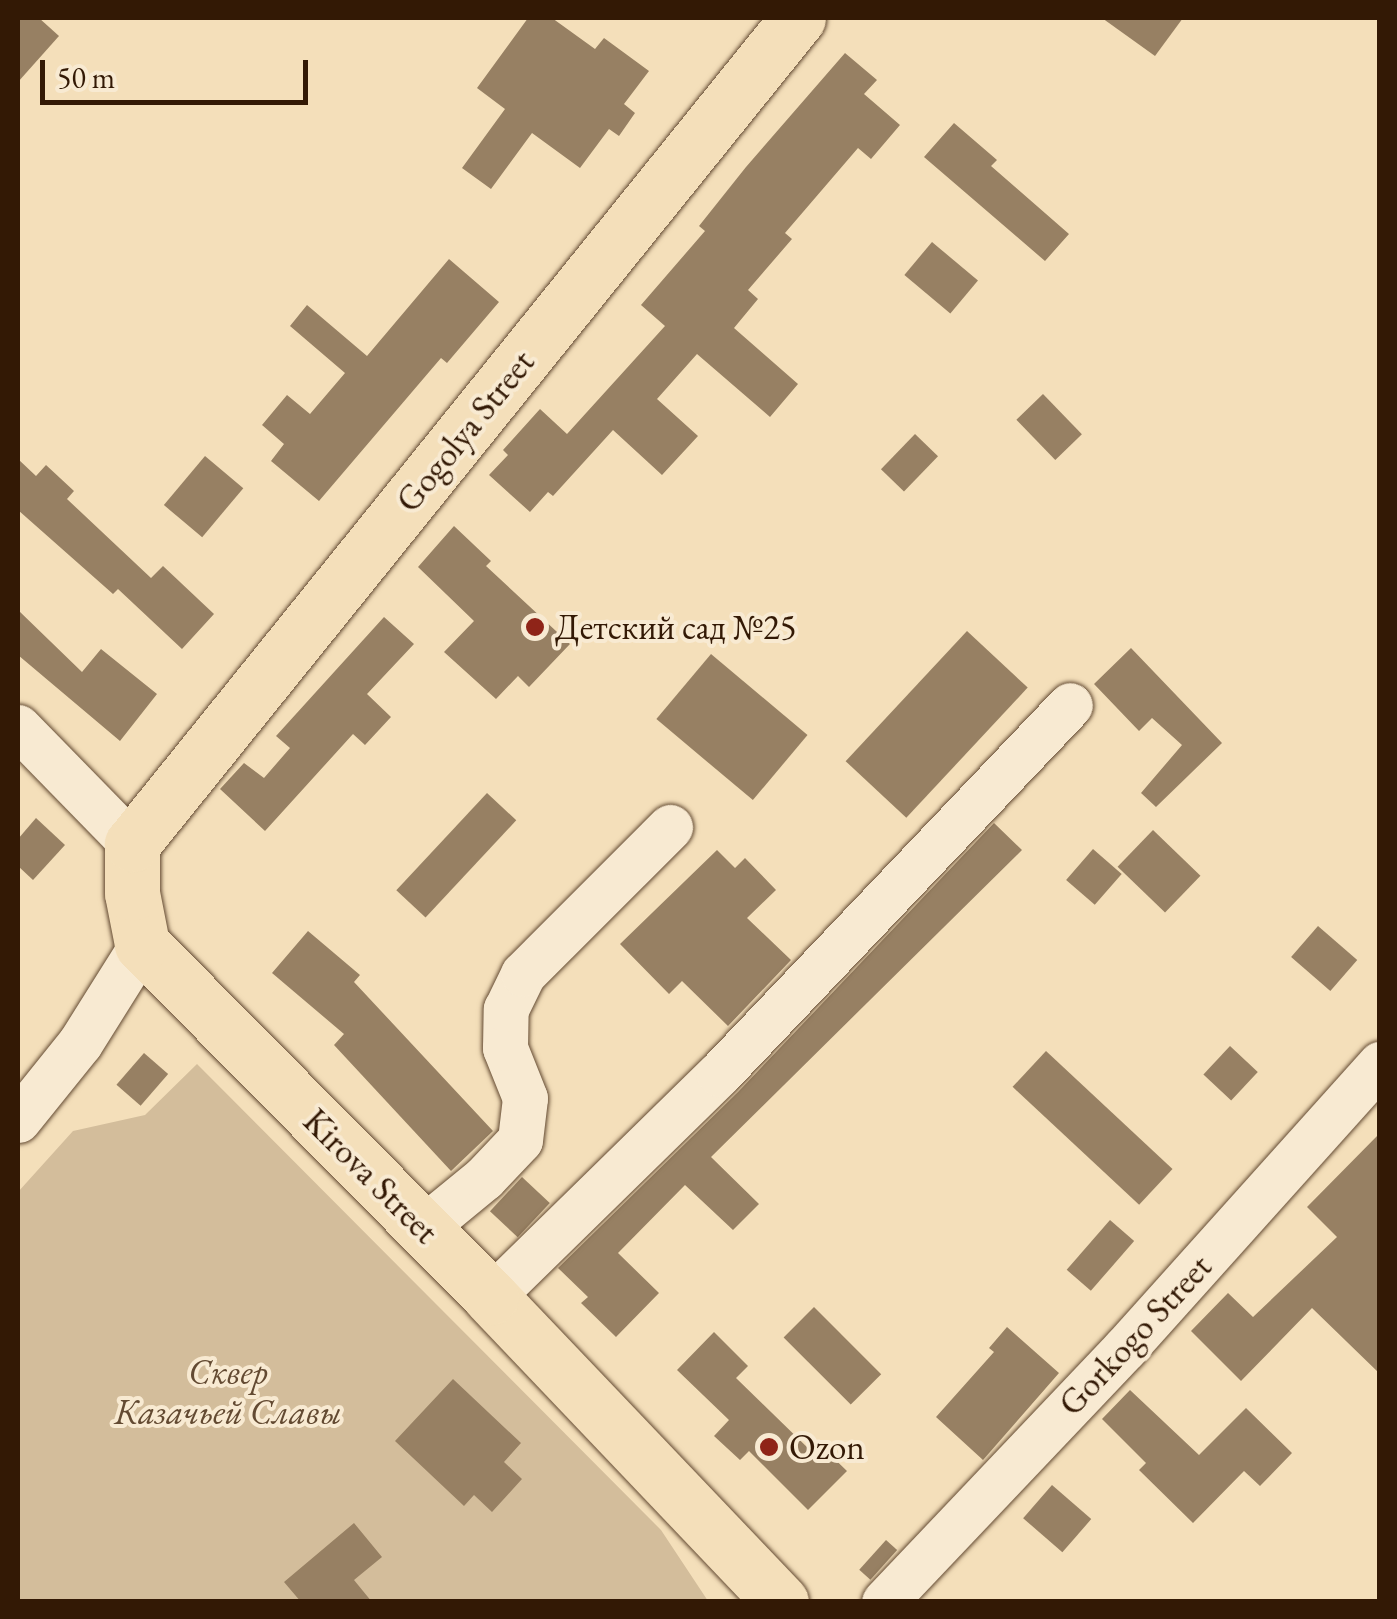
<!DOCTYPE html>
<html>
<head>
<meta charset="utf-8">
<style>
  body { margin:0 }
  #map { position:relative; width:1397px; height:1619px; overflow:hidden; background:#f4dfba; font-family:"EB Garamond",serif }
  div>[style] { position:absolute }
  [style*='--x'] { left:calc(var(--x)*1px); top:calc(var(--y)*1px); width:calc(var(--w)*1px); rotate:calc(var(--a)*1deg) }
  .green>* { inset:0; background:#d3bd9b }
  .building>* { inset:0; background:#978063; transform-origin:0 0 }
  .roads { filter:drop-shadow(0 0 2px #634a32) drop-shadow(0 0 2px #634a32) }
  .minor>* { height:45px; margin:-22.5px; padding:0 22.5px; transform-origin:22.5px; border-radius:22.5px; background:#f8ead2 }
  .major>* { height:55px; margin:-27.5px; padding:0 27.5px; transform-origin:27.5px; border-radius:27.5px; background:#f4dfba }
  .dots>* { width:28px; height:28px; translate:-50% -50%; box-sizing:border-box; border:5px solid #f8ead2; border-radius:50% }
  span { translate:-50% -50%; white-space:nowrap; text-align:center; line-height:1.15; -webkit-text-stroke:8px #f8ead2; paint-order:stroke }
  .street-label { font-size:35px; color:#331905 }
  .poi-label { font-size:35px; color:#331905 }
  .left { translate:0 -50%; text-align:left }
  .park-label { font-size:35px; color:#634a32; font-style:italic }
  .frame { position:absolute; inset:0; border:20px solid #331905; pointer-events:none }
  .scale { position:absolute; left:40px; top:60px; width:268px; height:45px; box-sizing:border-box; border:5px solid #331905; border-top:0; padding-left:12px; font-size:30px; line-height:35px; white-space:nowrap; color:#331905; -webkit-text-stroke:8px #f8ead2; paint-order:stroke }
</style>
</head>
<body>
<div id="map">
  <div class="green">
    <i style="clip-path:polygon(197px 1064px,661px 1530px,708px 1601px,18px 1602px,18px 1192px,73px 1131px,145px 1115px)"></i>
  </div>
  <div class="building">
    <i style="clip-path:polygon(18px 18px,39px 18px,59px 36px,18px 82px)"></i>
    <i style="clip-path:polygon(528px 18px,552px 18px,595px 49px,604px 38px,649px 71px,624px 104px,635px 113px,619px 136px,609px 129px,580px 168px,532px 133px,491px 189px,462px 168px,505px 109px,477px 88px)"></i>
    <i style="clip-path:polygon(1102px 18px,1183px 18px,1155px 56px)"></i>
    <i style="clip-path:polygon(845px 53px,877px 80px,864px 94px,900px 125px,871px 159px,858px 148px,785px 233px,792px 239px,748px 290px,758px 299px,734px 328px,798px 384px,770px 417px,697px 354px,657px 399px,698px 436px,662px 475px,613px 430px,553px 496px,548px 492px,530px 512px,489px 475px,508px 455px,503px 450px,540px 409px,567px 434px,665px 326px,641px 305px,705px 231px,699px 226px,746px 167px)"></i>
    <i style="clip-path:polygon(954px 123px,997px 160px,991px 166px,1069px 234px,1045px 261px,924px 157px)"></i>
    <i style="left:932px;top:242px;width:60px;height:43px;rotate:40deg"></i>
    <i style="clip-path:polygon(449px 259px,499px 302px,447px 363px,441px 358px,319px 501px,271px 461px,284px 444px,262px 425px,287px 395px,310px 414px,345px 373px,290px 326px,307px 305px,367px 356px)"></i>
    <i style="left:1043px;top:394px;width:56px;height:37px;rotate:46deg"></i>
    <i style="left:915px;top:434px;width:32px;height:49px;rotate:44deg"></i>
    <i style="left:205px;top:456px;width:50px;height:64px;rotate:40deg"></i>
    <i style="clip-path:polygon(18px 459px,36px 476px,46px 465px,74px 491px,67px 499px,151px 578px,163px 566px,214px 614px,182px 649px,118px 589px,113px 594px,18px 510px)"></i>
    <i style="clip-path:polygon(454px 526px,491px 561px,486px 566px,570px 644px,529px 687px,518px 676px,496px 699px,444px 652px,474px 621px,418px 567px)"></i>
    <i style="clip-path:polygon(18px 610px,82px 672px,101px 649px,157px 694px,120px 741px,18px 655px)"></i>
    <i style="clip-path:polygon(384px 617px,414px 644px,367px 694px,391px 717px,365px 745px,353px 734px,265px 831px,220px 789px,244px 763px,264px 778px,290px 748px,276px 736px)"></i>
    <i style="left:967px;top:631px;width:83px;height:178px;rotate:43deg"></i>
    <i style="clip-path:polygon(1131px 648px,1222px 743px,1156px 807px,1141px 793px,1182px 745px,1152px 718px,1139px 731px,1094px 684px)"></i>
    <i style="left:711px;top:654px;width:126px;height:85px;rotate:40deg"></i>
    <i style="left:487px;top:793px;width:40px;height:133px;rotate:43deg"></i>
    <i style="clip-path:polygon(36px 818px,65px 845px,33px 880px,18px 866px,18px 839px)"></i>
    <i style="clip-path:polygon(994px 823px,1022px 850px,711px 1157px,759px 1204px,733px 1230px,685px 1185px,618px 1253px,659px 1293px,616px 1337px,581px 1303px,588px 1297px,558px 1268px,738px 1092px)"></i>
    <i style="left:1153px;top:830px;width:66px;height:51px;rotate:44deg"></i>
    <i style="left:1093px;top:849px;width:38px;height:41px;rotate:41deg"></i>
    <i style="clip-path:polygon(717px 850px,735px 868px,745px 858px,776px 890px,747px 918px,791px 960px,728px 1026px,682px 981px,669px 994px,620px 944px)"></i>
    <i style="left:1318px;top:926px;width:52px;height:41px;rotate:41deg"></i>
    <i style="clip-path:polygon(308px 931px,360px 975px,354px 982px,493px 1131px,451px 1171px,334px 1045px,344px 1034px,272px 973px)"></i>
    <i style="left:1230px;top:1046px;width:38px;height:39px;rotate:43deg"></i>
    <i style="left:1046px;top:1051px;width:173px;height:49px;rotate:43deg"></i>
    <i style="left:144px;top:1053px;width:32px;height:42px;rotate:41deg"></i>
    <i style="clip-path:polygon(1380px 1133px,1380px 1374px,1312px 1308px,1241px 1381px,1191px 1331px,1228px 1293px,1253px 1317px,1337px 1237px,1307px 1207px)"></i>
    <i style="left:522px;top:1177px;width:38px;height:47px;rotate:43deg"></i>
    <i style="left:1110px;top:1220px;width:32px;height:66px;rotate:41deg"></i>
    <i style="left:814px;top:1307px;width:95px;height:43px;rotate:45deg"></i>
    <i style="clip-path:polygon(1007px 1327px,1059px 1373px,983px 1460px,936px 1417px,994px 1352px,989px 1348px)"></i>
    <i style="clip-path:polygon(714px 1332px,748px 1366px,736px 1378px,811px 1451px,819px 1444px,847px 1471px,808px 1510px,749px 1451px,740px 1460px,714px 1436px,729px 1420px,677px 1370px)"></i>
    <i style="clip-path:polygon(453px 1379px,521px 1443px,504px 1462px,522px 1479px,492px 1512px,474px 1495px,464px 1506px,395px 1441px)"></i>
    <i style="clip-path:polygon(1130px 1390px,1199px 1455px,1246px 1408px,1292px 1453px,1260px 1486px,1244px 1471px,1193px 1523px,1139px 1470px,1146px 1463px,1102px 1419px)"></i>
    <i style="left:1052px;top:1485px;width:52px;height:44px;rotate:41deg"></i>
    <i style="clip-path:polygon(354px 1523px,382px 1557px,354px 1580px,372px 1602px,301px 1602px,284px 1582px)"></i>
    <i style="left:886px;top:1540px;width:15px;height:40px;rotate:42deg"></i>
  </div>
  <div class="roads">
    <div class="minor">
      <i style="--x:18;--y:727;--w:163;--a:45.7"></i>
      <i style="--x:18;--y:1120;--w:99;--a:-51.2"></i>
      <i style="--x:80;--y:1043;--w:117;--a:-57.9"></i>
      <i style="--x:423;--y:1228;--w:79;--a:-39.3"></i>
      <i style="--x:484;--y:1178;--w:52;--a:-46.5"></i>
      <i style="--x:520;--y:1140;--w:42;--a:-83.2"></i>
      <i style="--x:525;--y:1098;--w:54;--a:-111.8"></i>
      <i style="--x:505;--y:1048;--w:39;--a:-89"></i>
      <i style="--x:506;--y:1009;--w:39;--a:-64"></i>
      <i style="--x:523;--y:974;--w:208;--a:-45"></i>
      <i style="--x:491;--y:1297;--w:319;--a:-44.4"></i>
      <i style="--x:719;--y:1074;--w:509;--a:-46.43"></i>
      <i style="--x:884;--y:1602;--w:350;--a:-46.5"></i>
      <i style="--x:1125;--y:1348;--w:382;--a:-48.1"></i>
    </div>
    <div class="major">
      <i style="--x:781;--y:1602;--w:421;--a:-133.6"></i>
      <i style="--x:491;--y:1297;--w:496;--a:-134.7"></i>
      <i style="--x:142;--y:944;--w:52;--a:-101.1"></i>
      <i style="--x:132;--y:893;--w:49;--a:-90"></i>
      <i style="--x:132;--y:844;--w:1061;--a:-51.12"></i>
    </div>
  </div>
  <div class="dots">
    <i style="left:535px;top:627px;background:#8f2418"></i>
    <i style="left:769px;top:1447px;background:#8f2418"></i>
  </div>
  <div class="street-label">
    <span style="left:465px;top:431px;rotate:-51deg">Gogolya Street</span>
    <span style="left:371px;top:1176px;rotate:45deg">Kirova Street</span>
    <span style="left:1135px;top:1335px;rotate:-47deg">Gorkogo Street</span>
  </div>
  <div class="poi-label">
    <span class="left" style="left:555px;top:627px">Детский сад №25</span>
    <span class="left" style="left:789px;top:1447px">Ozon</span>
  </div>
  <div class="park-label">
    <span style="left:228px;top:1392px">Сквер<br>Казачьей Славы</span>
  </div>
  <div class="frame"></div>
  <div class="scale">50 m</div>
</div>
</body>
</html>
